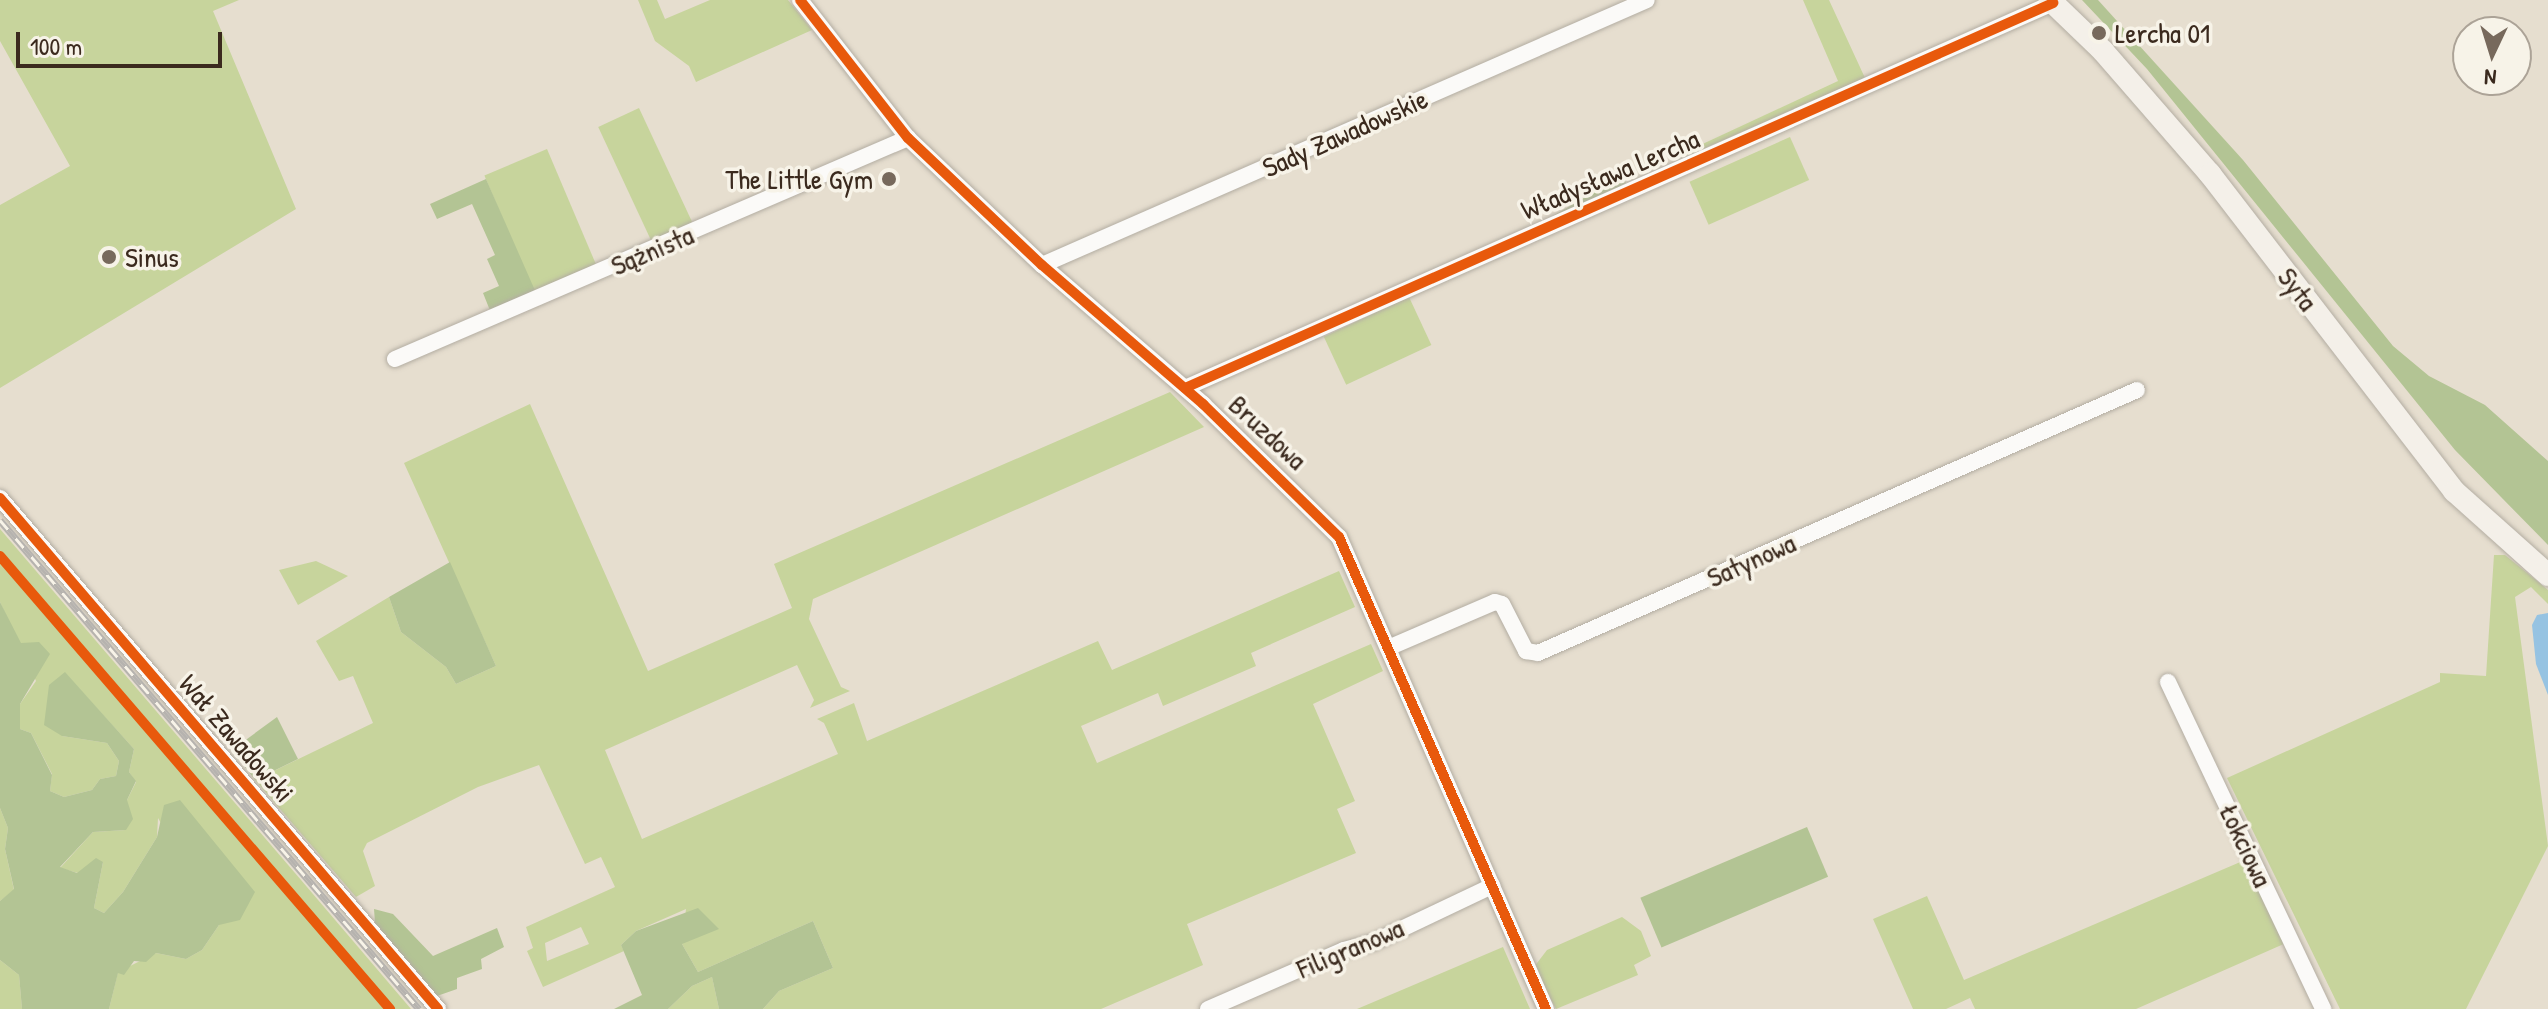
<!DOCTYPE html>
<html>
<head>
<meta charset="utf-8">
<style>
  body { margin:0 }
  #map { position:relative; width:2548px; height:1009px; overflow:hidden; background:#e6decf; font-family:"Patrick Hand",sans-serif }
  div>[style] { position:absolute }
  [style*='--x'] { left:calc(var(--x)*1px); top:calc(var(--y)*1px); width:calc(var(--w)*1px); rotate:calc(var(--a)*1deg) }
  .green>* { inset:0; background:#c7d49c; transform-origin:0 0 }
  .forest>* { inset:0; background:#b3c494; transform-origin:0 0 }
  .water>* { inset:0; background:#96c3e2 }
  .roads { filter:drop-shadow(0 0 2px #b3ada2) drop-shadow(0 0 2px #b3ada2) }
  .street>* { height:16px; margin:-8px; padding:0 8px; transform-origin:8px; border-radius:8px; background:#fbfaf8 }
  .secondary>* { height:22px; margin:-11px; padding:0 11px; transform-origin:11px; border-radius:11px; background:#f4f0e9 }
  .rail>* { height:7px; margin-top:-3.5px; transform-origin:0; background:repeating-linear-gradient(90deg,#f7f3e8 0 12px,#b6b3af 0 24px); box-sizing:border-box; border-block:2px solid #b6b3af }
  .cycleway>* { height:10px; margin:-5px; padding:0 5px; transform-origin:5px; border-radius:5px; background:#e8590c }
  .dots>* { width:22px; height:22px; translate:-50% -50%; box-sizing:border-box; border:4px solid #f7f3e8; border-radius:50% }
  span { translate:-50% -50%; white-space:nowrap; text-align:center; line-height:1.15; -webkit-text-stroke:7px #f7f3e8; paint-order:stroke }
  .poi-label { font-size:28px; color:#3b2a1e }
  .left { translate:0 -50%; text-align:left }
  .right { translate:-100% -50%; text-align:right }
  .street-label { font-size:28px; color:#3b2a1e }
  .north { position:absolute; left:2452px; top:16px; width:80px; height:80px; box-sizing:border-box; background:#f7f3e8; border:2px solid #aca397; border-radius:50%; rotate:184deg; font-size:22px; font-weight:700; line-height:32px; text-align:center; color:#3b2a1e }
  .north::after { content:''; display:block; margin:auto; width:28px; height:36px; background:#77695c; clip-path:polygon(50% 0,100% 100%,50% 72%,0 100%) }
  .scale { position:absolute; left:16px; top:32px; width:206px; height:36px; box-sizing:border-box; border:4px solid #3b2a1e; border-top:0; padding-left:10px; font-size:24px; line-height:28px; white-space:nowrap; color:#3b2a1e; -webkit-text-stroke:6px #f7f3e8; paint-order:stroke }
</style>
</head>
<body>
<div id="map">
  <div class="green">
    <i style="clip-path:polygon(0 0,239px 0,213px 11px,296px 209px,0 388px,0 205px,70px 166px,0 41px)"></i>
    <i style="clip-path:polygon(638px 0,657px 0,665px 19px,710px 0,788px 0,812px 30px,696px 82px,689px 66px,655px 41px)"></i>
    <i style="clip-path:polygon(1803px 0,1829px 0,1865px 78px,1689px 155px,1681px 154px,1838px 81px)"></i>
    <i style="left:639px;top:108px;width:126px;height:45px;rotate:65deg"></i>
    <i style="left:1790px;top:137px;width:47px;height:110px;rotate:66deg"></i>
    <i style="left:547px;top:149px;width:131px;height:68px;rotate:67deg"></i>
    <i style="left:1409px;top:297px;width:53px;height:94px;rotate:65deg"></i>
    <i style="clip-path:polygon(evenodd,1170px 392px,1204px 427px,813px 599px,809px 619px,841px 687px,850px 691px,810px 708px,814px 700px,797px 665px,605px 750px,642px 839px,838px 754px,824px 723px,817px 719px,854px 703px,867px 741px,1098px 641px,1112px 670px,1339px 571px,1355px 607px,1251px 653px,1256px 666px,1163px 706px,1158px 693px,1081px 726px,1097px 763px,1371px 644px,1383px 671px,1313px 704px,1355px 801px,1337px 809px,1356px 853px,1187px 924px,1203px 965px,1101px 1009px,763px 1009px,779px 991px,833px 968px,813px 921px,698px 972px,682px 944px,686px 909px,636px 931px,621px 945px,624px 951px,543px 987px,527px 951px,533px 948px,526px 927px,615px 887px,601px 857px,585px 864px,539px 765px,478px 787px,367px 843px,363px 851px,375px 886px,356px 897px,255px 780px,373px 723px,353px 676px,339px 681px,316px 641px,389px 597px,401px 632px,446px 667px,456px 684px,496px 666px,404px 463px,530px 404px,648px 671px,792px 608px,774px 564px,1170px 392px,581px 927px,589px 944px,547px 961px,545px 943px,581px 927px)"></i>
    <i style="clip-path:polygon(0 529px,301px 880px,411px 1009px,109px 1009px,118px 972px,156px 953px,186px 959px,202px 950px,219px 925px,158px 818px,157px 837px,123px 892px,104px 913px,94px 908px,103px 862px,78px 873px,60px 868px,93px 832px,126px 830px,127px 800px,136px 782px,129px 772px,134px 749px,65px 673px,62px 736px,107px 743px,119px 761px,116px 776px,100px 779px,92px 790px,64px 797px,50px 791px,52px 774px,31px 733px,20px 729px,20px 704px,36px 681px,0 602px)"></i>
    <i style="clip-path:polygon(2494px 555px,2505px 555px,2548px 590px,2548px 604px,2531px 587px,2515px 597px,2548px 846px,2466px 1009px,2340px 1009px,2227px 778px,2440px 682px,2440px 673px,2486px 676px)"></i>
    <i style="clip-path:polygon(316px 561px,348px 576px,298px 605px,279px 570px)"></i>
    <i style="clip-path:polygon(0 808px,8px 828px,5px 849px,14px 890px,0 901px)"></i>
    <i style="clip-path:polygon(2245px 860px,2286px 943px,2136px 1009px,1975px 1009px,1970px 998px,1946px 1009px,1913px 1009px,1873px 919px,1927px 896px,1964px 980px)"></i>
    <i style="clip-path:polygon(1622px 917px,1641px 931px,1651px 956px,1634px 965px,1638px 975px,1556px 1009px,1534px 967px,1547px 950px)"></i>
    <i style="clip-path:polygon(1503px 947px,1530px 1009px,1357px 1009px)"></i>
    <i style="clip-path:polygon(0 960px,19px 975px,22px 1009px,0 1009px)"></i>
    <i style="clip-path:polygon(712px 977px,719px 1009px,668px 1009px,692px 986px)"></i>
  </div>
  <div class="forest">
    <i style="clip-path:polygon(2082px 0,2098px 0,2243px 160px,2393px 346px,2429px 376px,2485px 405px,2548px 461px,2548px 545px,2455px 450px,2147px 69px)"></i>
    <i style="left:1622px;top:176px;width:8px;height:118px;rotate:60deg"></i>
    <i style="clip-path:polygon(486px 179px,537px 295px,491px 313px,483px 293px,499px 286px,487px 259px,495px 255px,472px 204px,437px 219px,430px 204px)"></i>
    <i style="clip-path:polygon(450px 562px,496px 666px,456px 684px,446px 667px,401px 632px,389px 597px)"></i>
    <i style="clip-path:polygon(0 602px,21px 643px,39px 642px,50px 654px,20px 704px,20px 729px,31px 733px,52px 775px,50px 791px,64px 797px,92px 790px,100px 779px,116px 776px,119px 761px,107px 743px,62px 736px,44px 725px,49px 685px,65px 672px,134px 749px,129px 772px,136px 781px,127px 800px,133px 819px,126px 830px,93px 832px,60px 867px,77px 873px,96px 858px,103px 862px,94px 908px,104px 913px,123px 892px,157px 837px,164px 805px,180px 800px,255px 892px,240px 920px,219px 925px,202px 950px,186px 959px,156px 953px,146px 962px,134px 961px,124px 975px,118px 973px,109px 1009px,22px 1009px,19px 975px,0 960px,0 901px,14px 889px,5px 849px,8px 828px,0 808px)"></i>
    <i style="clip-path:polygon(277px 717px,298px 759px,255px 780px,232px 750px)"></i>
    <i style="left:1807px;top:827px;width:54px;height:181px;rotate:67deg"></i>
    <i style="clip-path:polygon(698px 908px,719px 929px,682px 944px,698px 972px,813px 921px,833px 968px,779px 991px,763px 1009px,719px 1009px,712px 977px,692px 986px,668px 1009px,614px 1009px,642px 995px,621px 945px,636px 931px)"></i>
    <i style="clip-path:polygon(374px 909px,393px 914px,433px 956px,497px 928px,504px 947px,481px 959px,482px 969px,457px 978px,457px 989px,437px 996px,375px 923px)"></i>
  </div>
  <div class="water">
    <i style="clip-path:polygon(2548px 613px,2548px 695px,2536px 664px,2532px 625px,2537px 615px)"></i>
  </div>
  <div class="roads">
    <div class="street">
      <i style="--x:800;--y:0;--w:175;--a:52"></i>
      <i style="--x:908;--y:138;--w:185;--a:43.5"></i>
      <i style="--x:1042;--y:265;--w:213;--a:40.8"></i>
      <i style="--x:1203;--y:404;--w:190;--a:44.4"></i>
      <i style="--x:1339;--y:537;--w:515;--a:66.32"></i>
      <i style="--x:1042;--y:265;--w:660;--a:-23.65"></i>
      <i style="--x:395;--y:359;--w:559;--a:-23.31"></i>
      <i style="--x:1185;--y:388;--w:950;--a:-23.92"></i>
      <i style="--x:0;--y:498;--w:673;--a:49.4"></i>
      <i style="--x:1388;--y:648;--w:116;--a:-23.3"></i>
      <i style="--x:1495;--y:602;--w:7;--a:16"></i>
      <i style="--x:1502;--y:604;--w:53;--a:62.9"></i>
      <i style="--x:1526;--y:651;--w:12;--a:9"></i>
      <i style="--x:1538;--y:653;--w:654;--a:-23.7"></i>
      <i style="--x:2168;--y:682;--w:362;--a:64.6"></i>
      <i style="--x:1208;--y:1009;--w:148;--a:-23.5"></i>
      <i style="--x:1344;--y:950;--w:31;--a:-15"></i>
      <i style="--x:1374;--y:942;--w:131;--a:-25.4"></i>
    </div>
    <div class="secondary">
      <i style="--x:2050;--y:0;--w:74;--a:43.9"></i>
      <i style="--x:2103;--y:51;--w:163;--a:49"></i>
      <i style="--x:2210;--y:174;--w:400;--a:52.4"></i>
      <i style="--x:2454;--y:491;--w:126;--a:41.8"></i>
    </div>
  </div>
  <div class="rail">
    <i style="--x:0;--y:520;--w:644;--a:49.41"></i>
  </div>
  <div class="cycleway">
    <i style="--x:800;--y:0;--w:175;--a:52"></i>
    <i style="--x:908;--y:138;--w:185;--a:43.5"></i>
    <i style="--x:1042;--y:265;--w:213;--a:40.8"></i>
    <i style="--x:1203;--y:404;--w:190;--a:44.4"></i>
    <i style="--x:1339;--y:537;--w:515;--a:66.32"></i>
    <i style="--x:1185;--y:388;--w:950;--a:-23.92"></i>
    <i style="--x:0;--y:498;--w:673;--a:49.4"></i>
    <i style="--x:0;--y:556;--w:598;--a:49.27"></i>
  </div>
  <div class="dots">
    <i style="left:2099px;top:33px;background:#77695c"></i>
    <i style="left:889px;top:179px;background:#77695c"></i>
    <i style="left:109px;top:257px;background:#77695c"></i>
  </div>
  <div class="poi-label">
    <span class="left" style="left:2115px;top:33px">Lercha 01</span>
    <span class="right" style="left:873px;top:179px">The Little Gym</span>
    <span class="left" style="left:125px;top:257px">Sinus</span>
  </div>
  <div class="street-label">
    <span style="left:1345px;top:133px;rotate:-24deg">Sady Zawadowskie</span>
    <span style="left:1610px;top:174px;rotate:-23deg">Władysława Lercha</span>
    <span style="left:652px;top:250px;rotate:-23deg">Sążnista</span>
    <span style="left:2298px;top:289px;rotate:53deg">Syta</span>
    <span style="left:1268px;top:432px;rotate:43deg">Bruzdowa</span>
    <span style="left:1751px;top:560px;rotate:-24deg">Satynowa</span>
    <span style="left:237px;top:738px;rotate:49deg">Wał Zawadowski</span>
    <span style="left:2246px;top:845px;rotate:65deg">Łokciowa</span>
    <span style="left:1350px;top:948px;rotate:-23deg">Filigranowa</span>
  </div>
  <div class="north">N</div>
  <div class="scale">100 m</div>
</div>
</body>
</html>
